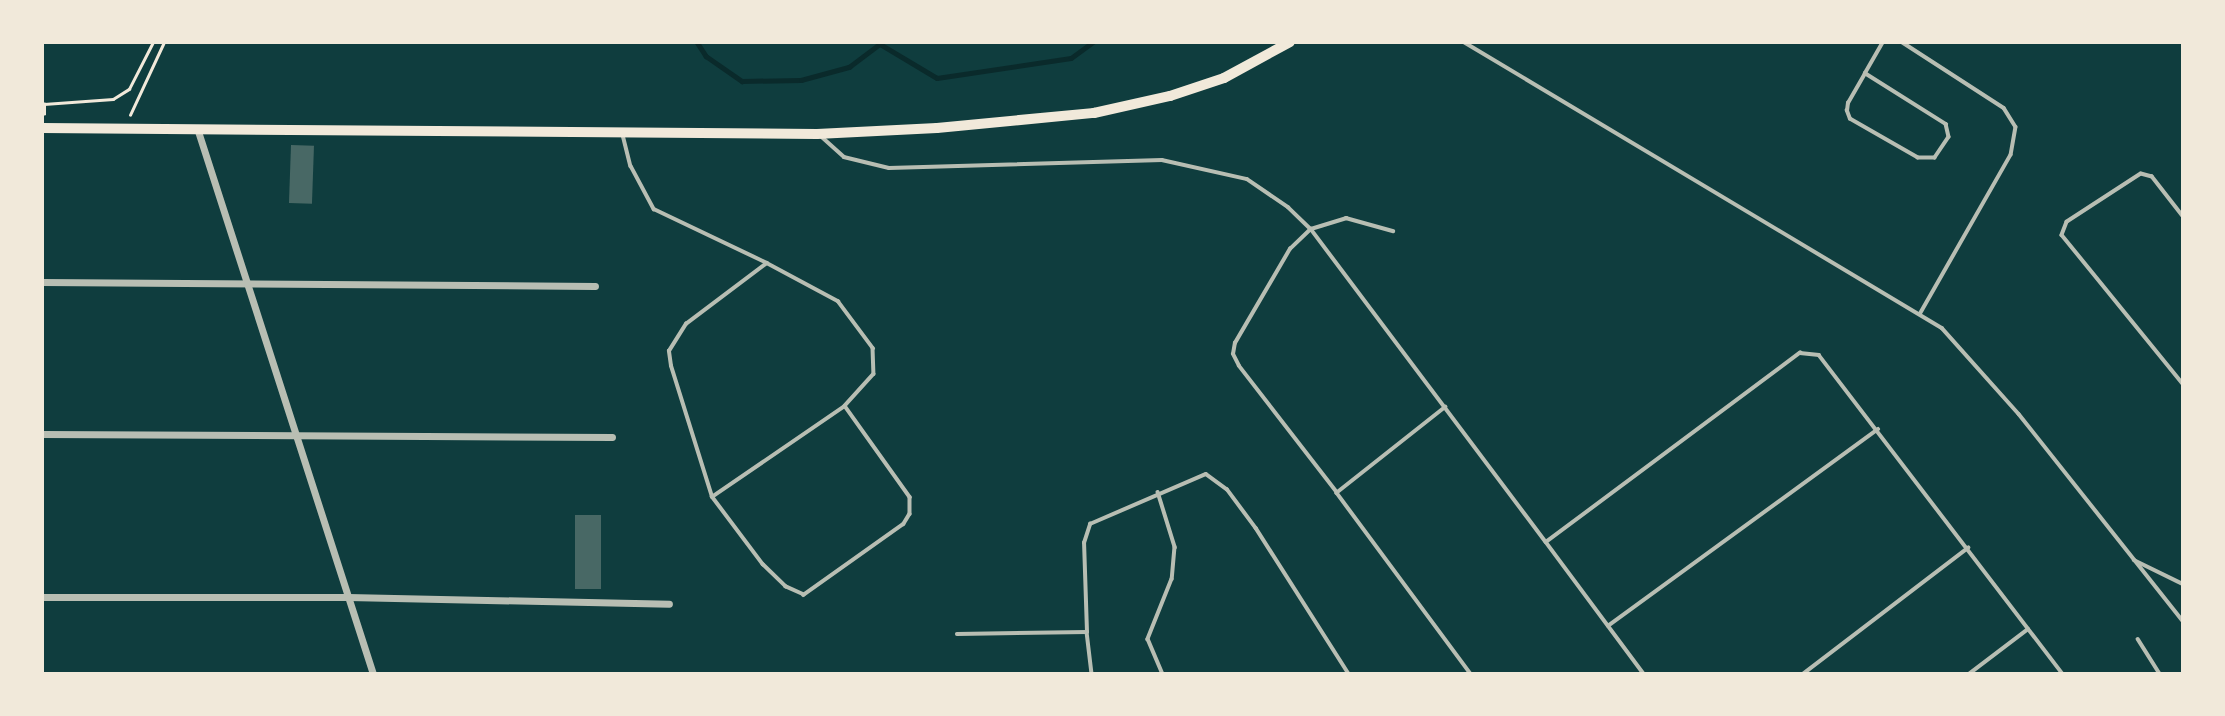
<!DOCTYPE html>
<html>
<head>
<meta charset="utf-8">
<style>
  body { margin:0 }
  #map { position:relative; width:2225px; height:716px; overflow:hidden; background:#0f3d3e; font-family:"Space Grotesk",sans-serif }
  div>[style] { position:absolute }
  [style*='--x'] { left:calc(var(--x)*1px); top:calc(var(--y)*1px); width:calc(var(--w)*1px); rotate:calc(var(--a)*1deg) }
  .stream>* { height:4.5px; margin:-2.25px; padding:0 2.25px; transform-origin:2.25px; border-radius:2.25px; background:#0a2a2b }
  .building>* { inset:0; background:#486865; transform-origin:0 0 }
  .path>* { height:2.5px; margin:-1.25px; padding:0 1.25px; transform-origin:1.25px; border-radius:1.25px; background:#f1e9da }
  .service>* { height:3.5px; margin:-1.75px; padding:0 1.75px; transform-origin:1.75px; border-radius:1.75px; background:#b8beb3 }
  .minor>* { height:7px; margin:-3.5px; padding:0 3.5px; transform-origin:3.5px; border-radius:3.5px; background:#b8beb3 }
  .secondary>* { height:10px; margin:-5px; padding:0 5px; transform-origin:5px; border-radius:5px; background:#f1e9da }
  span { translate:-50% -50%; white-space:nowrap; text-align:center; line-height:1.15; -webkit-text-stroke:7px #f1e9da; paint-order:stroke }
  .frame { position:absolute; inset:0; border:44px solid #f1e9da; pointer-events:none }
</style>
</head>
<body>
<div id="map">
  <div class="stream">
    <i style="--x:697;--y:42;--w:17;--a:57"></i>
    <i style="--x:706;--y:56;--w:44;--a:34.8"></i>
    <i style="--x:742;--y:81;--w:59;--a:-1"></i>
    <i style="--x:801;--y:80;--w:50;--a:-15.2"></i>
    <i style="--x:849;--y:67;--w:39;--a:-37"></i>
    <i style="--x:880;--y:44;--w:66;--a:30.8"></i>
    <i style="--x:937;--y:78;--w:135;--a:-8.5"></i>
    <i style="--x:1071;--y:58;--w:27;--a:-36"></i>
  </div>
  <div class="building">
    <i style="left:291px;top:145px;width:23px;height:58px;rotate:2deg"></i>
    <i style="left:575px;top:515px;width:26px;height:74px"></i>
  </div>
  <div class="path">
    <i style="--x:44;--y:114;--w:10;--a:-90"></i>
    <i style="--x:44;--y:104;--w:69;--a:-4.1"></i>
    <i style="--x:113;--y:99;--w:19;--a:-32"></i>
    <i style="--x:129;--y:89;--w:53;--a:-62.9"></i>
    <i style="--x:130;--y:115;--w:81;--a:-65"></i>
  </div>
  <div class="service">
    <i style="--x:1464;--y:42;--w:557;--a:30.89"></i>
    <i style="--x:1942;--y:328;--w:115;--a:48.2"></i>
    <i style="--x:2019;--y:414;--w:264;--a:51.6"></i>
    <i style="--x:1902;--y:42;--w:121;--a:32.9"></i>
    <i style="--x:2004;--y:108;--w:22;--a:58"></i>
    <i style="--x:2016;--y:127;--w:28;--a:100"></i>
    <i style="--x:2011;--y:155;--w:182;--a:119.7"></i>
    <i style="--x:1865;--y:73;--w:96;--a:32.2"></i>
    <i style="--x:1946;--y:124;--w:13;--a:77"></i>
    <i style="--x:1949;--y:137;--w:25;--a:124"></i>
    <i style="--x:1935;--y:158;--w:17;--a:180"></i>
    <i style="--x:1918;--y:158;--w:78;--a:-150.2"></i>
    <i style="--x:1850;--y:119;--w:9;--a:-111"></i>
    <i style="--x:1847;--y:111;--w:8;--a:-83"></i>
    <i style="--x:1848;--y:103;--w:34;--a:-60"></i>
    <i style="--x:1865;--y:73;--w:36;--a:-60"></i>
    <i style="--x:623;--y:135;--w:32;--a:76"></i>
    <i style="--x:631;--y:166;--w:49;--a:61.9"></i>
    <i style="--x:654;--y:209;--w:125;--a:25.5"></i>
    <i style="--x:767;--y:263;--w:81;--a:28.2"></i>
    <i style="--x:838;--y:301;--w:59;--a:53.3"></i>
    <i style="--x:873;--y:348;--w:26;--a:88"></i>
    <i style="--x:874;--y:374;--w:43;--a:132.2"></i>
    <i style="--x:845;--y:406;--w:112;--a:54.5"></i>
    <i style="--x:910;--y:497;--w:17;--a:90"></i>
    <i style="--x:910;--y:514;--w:12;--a:121"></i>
    <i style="--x:904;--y:524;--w:123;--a:144.6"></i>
    <i style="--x:804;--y:595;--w:20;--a:-156"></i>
    <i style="--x:786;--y:587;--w:32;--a:-136"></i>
    <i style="--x:763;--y:565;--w:85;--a:-126.9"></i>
    <i style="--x:712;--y:497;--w:137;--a:-107.4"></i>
    <i style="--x:671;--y:366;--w:15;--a:-98"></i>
    <i style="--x:669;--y:351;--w:32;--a:-58"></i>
    <i style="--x:686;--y:324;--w:101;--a:-37"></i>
    <i style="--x:821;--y:136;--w:31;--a:42"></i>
    <i style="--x:844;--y:157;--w:46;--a:13.7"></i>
    <i style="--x:889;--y:168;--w:273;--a:-1.7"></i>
    <i style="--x:1162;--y:160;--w:87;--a:12.6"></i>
    <i style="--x:1247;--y:179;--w:50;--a:34.3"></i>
    <i style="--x:1288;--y:207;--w:32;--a:44"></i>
    <i style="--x:1311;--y:229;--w:391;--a:53.1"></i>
    <i style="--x:1546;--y:542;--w:317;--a:-36.7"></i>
    <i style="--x:1800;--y:353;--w:19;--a:6"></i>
    <i style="--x:1819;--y:355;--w:402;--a:52.6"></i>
    <i style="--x:2183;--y:217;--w:51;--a:-127.8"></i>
    <i style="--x:2152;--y:177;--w:11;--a:-165"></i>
    <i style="--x:2141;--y:174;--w:88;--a:147"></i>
    <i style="--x:2067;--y:222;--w:14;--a:111"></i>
    <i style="--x:2062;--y:235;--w:192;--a:50.9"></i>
    <i style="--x:1446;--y:407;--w:139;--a:141.7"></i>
    <i style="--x:1337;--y:493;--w:225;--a:53.5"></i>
    <i style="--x:1158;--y:492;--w:58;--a:72.8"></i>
    <i style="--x:1175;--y:547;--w:32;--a:95"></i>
    <i style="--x:1172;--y:579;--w:65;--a:111.8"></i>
    <i style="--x:1148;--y:639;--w:38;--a:67"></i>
    <i style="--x:1337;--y:493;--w:160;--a:-127.7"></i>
    <i style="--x:1239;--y:366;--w:13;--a:-117"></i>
    <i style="--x:1233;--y:354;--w:11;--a:-80"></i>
    <i style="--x:1235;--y:343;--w:109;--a:-59.7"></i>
    <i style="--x:1290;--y:249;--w:29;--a:-44"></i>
    <i style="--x:1311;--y:229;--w:37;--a:-17"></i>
    <i style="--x:1346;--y:218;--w:49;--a:15.5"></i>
    <i style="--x:712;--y:497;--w:161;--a:-34.4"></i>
    <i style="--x:1546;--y:542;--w:164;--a:53.4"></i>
    <i style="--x:2134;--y:560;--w:55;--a:26.1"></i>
    <i style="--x:1608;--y:626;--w:334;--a:-36.1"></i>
    <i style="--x:1087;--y:632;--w:89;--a:-91.9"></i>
    <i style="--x:1084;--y:543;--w:20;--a:-72"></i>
    <i style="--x:1090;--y:524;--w:126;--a:-23.3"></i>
    <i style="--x:1206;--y:474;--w:26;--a:36"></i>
    <i style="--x:1227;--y:489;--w:49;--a:53.4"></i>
    <i style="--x:1256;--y:528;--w:173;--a:57.5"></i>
    <i style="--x:957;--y:634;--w:130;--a:-0.9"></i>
    <i style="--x:1087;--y:632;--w:42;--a:83.2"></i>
    <i style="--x:2138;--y:639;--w:41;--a:57.8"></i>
    <i style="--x:1803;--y:674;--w:208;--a:-37.4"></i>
    <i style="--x:1969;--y:674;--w:74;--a:-37.3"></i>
  </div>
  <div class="minor">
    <i style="--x:197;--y:128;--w:574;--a:72.13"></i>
    <i style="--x:42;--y:282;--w:553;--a:0.41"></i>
    <i style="--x:42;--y:434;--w:570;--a:0.3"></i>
    <i style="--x:42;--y:597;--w:306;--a:0"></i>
    <i style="--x:348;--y:597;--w:321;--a:1.2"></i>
  </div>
  <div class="secondary">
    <i style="--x:42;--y:128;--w:775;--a:0.44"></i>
    <i style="--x:817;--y:134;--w:120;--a:-2.9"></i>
    <i style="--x:937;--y:128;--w:158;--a:-5.5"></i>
    <i style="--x:1094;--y:113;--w:78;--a:-12.6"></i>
    <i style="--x:1170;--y:96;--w:57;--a:-18.4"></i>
    <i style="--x:1224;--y:78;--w:75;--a:-28.6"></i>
  </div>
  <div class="frame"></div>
</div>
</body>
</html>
